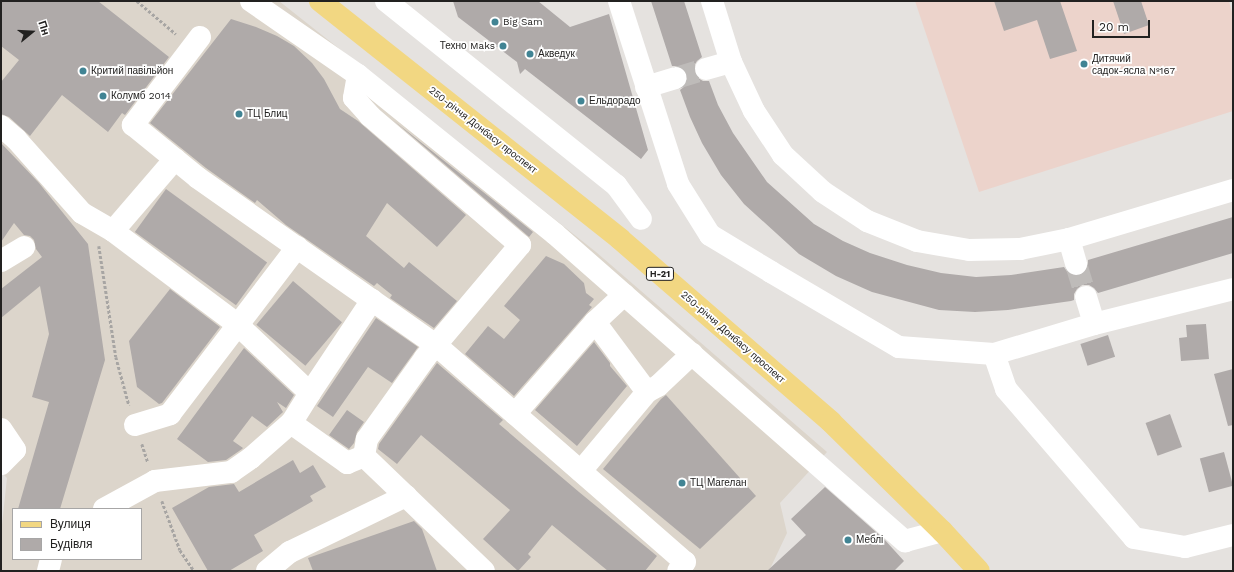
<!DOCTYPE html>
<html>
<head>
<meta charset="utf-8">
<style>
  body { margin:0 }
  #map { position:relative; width:1234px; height:572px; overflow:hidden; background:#e5e2df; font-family:"Work Sans",sans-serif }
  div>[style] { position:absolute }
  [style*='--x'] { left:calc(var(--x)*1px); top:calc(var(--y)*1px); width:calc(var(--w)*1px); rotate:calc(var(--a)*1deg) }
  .built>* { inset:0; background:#dcd5cb }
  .education>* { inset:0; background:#ecd3cb }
  .building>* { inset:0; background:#afaaa9; transform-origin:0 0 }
  .minor-tunnel>* { height:22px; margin-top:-11px; transform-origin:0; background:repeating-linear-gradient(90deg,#bebbb9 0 22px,transparent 0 33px) }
  .path>* { height:2.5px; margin-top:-1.25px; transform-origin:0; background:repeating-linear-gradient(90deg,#a7a5a3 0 3px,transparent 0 5px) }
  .minor>* { height:22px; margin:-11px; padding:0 11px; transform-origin:11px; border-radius:11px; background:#fff }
  .major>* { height:22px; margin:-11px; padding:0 11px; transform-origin:11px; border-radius:11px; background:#f2d782 }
  .dots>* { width:11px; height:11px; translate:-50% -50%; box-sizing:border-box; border:2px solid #fff; border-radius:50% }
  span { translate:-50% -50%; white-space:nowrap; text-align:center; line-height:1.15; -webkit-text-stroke:3.5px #fff; paint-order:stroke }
  .shield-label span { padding:1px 3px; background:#fff; border:1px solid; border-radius:3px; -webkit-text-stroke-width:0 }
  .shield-label { font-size:9px; color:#222120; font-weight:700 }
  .poi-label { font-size:10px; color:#222120 }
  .left { translate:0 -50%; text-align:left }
  .right { translate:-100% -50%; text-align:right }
  .street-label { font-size:10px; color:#222120 }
  .frame { position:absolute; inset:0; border:2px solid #222120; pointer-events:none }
  .legend { position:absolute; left:12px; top:508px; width:130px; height:52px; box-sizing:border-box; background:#fff; border:1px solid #a7a6a6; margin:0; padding:5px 7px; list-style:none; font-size:12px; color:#222120 }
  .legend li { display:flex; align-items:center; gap:8px; height:20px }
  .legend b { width:20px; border:1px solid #a7a6a6 }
  .north { position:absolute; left:12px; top:12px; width:40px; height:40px; -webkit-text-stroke:3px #fff; paint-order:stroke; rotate:72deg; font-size:11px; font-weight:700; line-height:16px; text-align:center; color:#222120 }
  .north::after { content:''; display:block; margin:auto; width:14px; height:18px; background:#222120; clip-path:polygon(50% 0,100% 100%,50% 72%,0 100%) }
  .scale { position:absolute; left:1092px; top:20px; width:58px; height:18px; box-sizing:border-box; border:2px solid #222120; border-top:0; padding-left:5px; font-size:12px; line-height:14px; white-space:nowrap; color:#222120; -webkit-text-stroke:3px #fff; paint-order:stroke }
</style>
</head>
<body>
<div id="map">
  <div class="built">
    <i style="clip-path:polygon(evenodd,1px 1px,279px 1px,596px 252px,827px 452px,780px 503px,787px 533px,769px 571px,1px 571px,1px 534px,7px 478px,1px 472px,1px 1px,13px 509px,141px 509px,141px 559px,13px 559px,13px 509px)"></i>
  </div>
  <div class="education">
    <i style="clip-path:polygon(915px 1px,1229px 1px,1233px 16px,1233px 111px,979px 192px)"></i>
  </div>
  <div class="building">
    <i style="clip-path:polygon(1px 1px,98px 1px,169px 57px,125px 115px,122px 113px,108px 132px,62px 95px,30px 136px,9px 117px,1px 114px,1px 82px,19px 60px,1px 46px)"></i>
    <i style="clip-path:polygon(453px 1px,538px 1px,570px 27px,609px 14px,648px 150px,641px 159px,525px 69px,520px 74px,517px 62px,458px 17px)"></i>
    <i style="clip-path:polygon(651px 1px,684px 1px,702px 57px,697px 61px,694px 66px,694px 73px,698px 78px,703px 81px,709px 81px,718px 105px,733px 133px,767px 182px,814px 224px,843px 241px,870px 253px,907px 265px,941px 273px,976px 277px,1011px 275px,1064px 267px,1068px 273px,1073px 276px,1079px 276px,1085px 273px,1088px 267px,1088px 260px,1233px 217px,1233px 253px,1098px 293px,1094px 288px,1089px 285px,1082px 285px,1077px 289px,1074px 294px,1074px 300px,1071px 301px,1008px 310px,975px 312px,939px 310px,872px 292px,836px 276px,799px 254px,744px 204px,721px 175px,702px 143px,690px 117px,680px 90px,685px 86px,688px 81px,688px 74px,684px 69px,679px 66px,672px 66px)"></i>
    <i style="clip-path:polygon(994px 1px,1060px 1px,1077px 51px,1050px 59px,1037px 20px,1004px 31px)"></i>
    <i style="clip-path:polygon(1113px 1px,1141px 1px,1149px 25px,1124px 34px)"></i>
    <i style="clip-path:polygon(231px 19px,256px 27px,277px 36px,294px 46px,312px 63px,324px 79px,340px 109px,358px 121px,466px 215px,437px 247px,387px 203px,366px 236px,404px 268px,409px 262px,457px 301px,434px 328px,390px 298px,392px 295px,377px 283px,374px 286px,286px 225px,257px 200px,255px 203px,206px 168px,150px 123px)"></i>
    <i style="clip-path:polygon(393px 120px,533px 232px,529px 237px,528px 236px)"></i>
    <i style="clip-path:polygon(1px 143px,39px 183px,88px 244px,105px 360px,60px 509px,18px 509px,49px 402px,32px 397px,49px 334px,40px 286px,1px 318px,1px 289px,42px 257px,36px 249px,34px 240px,30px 236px,24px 235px,14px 223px,1px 242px)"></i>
    <i style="left:166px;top:189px;width:125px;height:53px;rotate:36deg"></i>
    <i style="clip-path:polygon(546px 256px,564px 264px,584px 283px,586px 293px,594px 299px,589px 305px,592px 307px,514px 396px,465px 354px,488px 326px,504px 339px,520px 320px,504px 306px)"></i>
    <i style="left:293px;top:281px;width:64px;height:57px;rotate:40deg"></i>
    <i style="clip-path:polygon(170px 289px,220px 327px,162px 403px,159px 404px,137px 387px,129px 341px)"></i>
    <i style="clip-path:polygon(376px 318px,418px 347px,392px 383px,368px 367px,333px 417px,317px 406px)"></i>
    <i style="clip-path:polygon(1206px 324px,1209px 359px,1181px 361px,1179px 338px,1187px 337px,1186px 325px)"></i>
    <i style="left:1108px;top:335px;width:23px;height:29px;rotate:72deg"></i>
    <i style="clip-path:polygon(594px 342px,610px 363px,610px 366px,627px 386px,577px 446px,535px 410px)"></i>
    <i style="clip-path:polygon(244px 348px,294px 395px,286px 408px,277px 402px,283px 412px,267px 427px,252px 416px,233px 441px,243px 448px,242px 449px,226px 460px,208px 462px,177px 439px)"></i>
    <i style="clip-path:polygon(437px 363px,503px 420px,499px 424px,579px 492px,657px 556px,645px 571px,608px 571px,552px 525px,528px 554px,531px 557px,518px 571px,483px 539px,510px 510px,421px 435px,397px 464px,378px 449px,379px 444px)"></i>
    <i style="clip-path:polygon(1233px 369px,1233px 425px,1228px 426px,1214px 374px)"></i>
    <i style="clip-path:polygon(666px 395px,756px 496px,700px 549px,603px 469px,661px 399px)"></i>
    <i style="clip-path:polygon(347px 410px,364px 422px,357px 432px,354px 443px,349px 449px,329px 435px)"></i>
    <i style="left:1170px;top:414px;width:35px;height:26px;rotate:70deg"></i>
    <i style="left:1224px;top:452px;width:35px;height:25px;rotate:75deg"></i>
    <i style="clip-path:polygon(293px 460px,300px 473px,313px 465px,326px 487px,310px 496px,313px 501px,254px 535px,263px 551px,229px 571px,208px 571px,172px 508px,209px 487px,234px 484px,239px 492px)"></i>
    <i style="clip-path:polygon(825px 487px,884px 539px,904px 561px,894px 571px,767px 571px,806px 535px,791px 519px)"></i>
    <i style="clip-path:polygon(414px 521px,422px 529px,437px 571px,313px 571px,308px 558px)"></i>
  </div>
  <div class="minor-tunnel">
    <i style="--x:676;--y:78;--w:31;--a:-17"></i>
    <i style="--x:1076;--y:264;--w:34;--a:73"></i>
  </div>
  <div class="path">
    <i style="--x:137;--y:1;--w:51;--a:40.2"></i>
    <i style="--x:99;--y:246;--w:112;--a:81.3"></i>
    <i style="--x:116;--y:357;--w:50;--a:74.8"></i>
    <i style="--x:142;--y:444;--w:19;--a:72"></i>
    <i style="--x:162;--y:501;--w:52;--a:69.8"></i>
    <i style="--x:180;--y:550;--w:25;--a:56"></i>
  </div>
  <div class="minor">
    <i style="--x:251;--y:1;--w:130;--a:34.7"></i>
    <i style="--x:358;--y:75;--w:253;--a:38.9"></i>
    <i style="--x:555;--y:234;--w:466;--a:41.3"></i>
    <i style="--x:905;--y:541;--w:38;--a:-15"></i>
    <i style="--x:386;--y:1;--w:295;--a:38.7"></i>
    <i style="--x:616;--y:185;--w:42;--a:53.7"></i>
    <i style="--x:619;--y:1;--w:192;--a:72.1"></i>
    <i style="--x:678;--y:184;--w:60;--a:57.9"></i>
    <i style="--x:710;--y:235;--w:71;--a:31.2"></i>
    <i style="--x:771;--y:272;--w:148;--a:30.4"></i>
    <i style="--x:899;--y:347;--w:95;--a:4.2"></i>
    <i style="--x:994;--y:354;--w:104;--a:-16.7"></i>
    <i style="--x:1094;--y:324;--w:143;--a:-14.1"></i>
    <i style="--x:712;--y:1;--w:64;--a:72.7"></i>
    <i style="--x:731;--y:62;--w:54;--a:64.9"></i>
    <i style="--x:754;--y:111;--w:53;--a:56.6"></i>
    <i style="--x:783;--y:155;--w:54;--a:42.8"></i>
    <i style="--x:823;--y:192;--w:53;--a:33.4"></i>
    <i style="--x:867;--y:221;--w:54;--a:21.8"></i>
    <i style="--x:917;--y:241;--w:53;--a:9.8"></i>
    <i style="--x:969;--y:250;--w:51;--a:-1.1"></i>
    <i style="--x:1020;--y:249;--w:50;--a:-11.5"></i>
    <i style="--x:1069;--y:239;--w:171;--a:-16.6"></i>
    <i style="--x:200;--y:37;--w:111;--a:127.3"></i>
    <i style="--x:133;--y:125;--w:84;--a:39.2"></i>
    <i style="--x:198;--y:178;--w:291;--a:35.1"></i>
    <i style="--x:436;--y:345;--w:330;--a:41.1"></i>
    <i style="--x:685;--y:562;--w:11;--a:128"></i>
    <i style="--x:706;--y:69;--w:26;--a:-16"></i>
    <i style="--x:358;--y:75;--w:23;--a:100"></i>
    <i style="--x:354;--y:98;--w:24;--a:48"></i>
    <i style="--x:370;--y:116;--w:198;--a:40.7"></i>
    <i style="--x:520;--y:245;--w:148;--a:130.1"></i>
    <i style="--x:425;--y:358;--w:100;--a:125.6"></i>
    <i style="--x:367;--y:439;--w:17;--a:100"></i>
    <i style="--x:364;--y:456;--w:166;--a:43.8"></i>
    <i style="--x:646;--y:87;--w:31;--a:-17"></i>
    <i style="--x:1;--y:126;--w:20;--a:41"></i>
    <i style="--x:16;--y:139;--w:99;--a:48.3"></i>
    <i style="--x:82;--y:213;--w:36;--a:30"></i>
    <i style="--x:175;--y:159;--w:95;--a:130.7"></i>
    <i style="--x:113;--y:231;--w:156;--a:36.9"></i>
    <i style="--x:238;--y:325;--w:99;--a:43.4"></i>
    <i style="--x:310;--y:393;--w:112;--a:-56.3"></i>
    <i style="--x:1069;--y:239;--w:26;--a:74"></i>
    <i style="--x:1;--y:261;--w:27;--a:-31"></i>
    <i style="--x:1086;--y:297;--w:28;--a:73"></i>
    <i style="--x:595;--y:322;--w:40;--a:-43"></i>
    <i style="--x:994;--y:354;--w:37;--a:71"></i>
    <i style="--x:1006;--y:389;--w:196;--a:49.3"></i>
    <i style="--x:1134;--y:538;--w:52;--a:10"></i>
    <i style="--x:1185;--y:547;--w:49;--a:-14"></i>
    <i style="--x:647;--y:392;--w:13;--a:-29"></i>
    <i style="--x:658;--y:386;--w:47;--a:-43.3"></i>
    <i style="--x:310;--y:393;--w:36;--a:122"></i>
    <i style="--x:291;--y:423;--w:69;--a:35.5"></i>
    <i style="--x:347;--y:463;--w:18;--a:-22"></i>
    <i style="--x:515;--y:414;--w:122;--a:-49"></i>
    <i style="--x:595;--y:322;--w:87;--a:53.4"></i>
    <i style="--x:647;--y:392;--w:103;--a:129.9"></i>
    <i style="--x:135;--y:425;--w:37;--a:-17"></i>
    <i style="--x:170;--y:414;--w:210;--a:-52.7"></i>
    <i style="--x:1;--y:429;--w:25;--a:56"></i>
    <i style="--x:15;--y:450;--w:20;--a:135"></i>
    <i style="--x:104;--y:509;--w:58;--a:-28.8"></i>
    <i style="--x:155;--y:481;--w:77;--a:-6.8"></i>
    <i style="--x:231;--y:472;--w:24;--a:-35"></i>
    <i style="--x:251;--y:458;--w:53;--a:-41.2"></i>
    <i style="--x:48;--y:571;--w:12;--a:-76"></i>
    <i style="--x:267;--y:571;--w:30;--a:-40"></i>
    <i style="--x:290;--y:552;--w:129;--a:-25.8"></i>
  </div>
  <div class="major">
    <i style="--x:320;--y:1;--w:383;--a:38.4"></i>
    <i style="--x:620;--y:239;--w:279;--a:40.9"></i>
    <i style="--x:831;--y:422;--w:156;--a:44.5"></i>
    <i style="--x:942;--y:531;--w:54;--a:47.2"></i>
  </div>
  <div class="dots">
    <i style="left:495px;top:22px;background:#418494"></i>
    <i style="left:503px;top:46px;background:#418494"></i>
    <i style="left:530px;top:54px;background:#418494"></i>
    <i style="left:1084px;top:64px;background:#418494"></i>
    <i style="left:83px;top:71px;background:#418494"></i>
    <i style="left:103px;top:96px;background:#418494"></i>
    <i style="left:581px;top:101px;background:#418494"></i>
    <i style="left:239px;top:114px;background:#418494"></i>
    <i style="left:682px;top:483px;background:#418494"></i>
    <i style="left:848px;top:540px;background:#418494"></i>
  </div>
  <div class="shield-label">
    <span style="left:660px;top:274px">Н-21</span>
  </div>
  <div class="poi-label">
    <span class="left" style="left:503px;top:22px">Big Sam</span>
    <span class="right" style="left:495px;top:46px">Техно Maks</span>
    <span class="left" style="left:538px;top:54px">Акведук</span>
    <span class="left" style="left:1092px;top:64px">Дитячий<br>садок-ясла №167</span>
    <span class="left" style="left:91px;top:71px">Критий павільйон</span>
    <span class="left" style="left:111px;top:96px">Колумб 2014</span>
    <span class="left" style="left:589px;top:101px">Ельдорадо</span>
    <span class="left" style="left:247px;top:114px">ТЦ Блиц</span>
    <span class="left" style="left:690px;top:483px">ТЦ Магелан</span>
    <span class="left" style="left:856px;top:540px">Меблі</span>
  </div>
  <div class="street-label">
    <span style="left:483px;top:130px;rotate:38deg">250-річчя Донбасу проспект</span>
    <span style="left:733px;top:337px;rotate:41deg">250-річчя Донбасу проспект</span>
  </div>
  <div class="frame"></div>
  <ul class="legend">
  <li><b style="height:5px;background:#f2d782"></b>Вулиця</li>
  <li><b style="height:11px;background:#afaaa9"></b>Будівля</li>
  </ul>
  <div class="north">Пн</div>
  <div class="scale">20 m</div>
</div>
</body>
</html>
